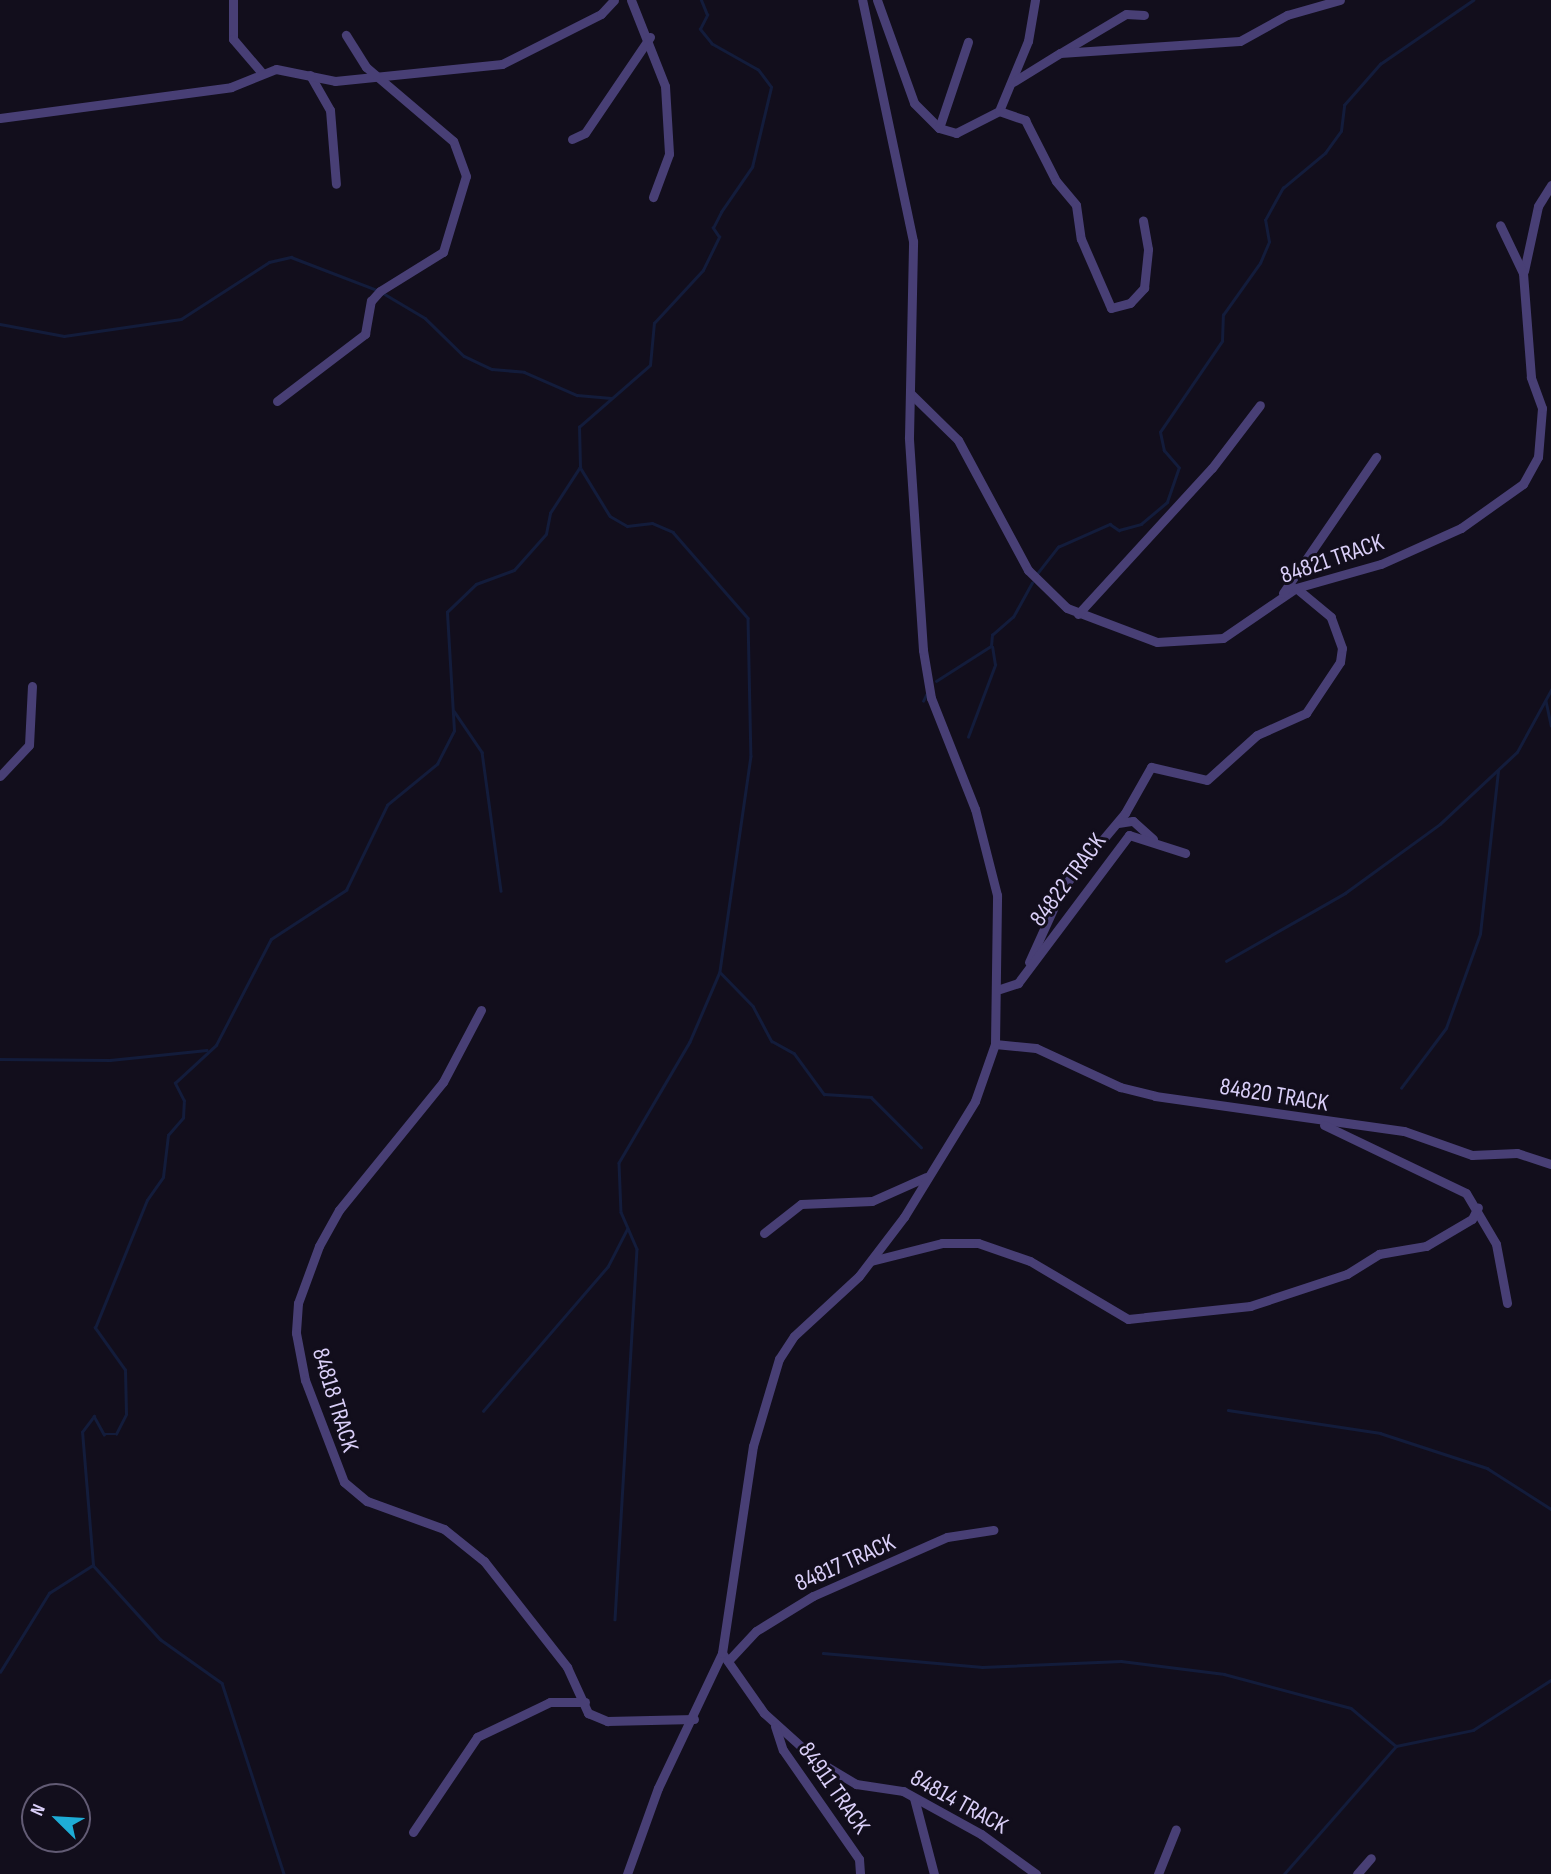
<!DOCTYPE html>
<html>
<head>
<meta charset="utf-8">
<style>
  body { margin:0 }
  #map { position:relative; width:1551px; height:1874px; overflow:hidden; background:#120e1c; font-family:"Sofia Sans Condensed",sans-serif }
  div>[style] { position:absolute }
  [style*='--x'] { left:calc(var(--x)*1px); top:calc(var(--y)*1px); width:calc(var(--w)*1px); rotate:calc(var(--a)*1deg) }
  .stream>* { height:2.5px; margin:-1.25px; padding:0 1.25px; transform-origin:1.25px; border-radius:1.25px; background:#131c3b }
  .minor>* { height:9px; margin:-4.5px; padding:0 4.5px; transform-origin:4.5px; border-radius:4.5px; background:#483f75 }
  span { translate:-50% -50%; white-space:nowrap; text-align:center; line-height:1.15; -webkit-text-stroke:6px #120e1c; paint-order:stroke }
  .street-label { font-size:24px; color:#dacff8 }
  .north { position:absolute; left:21px; top:1783px; width:70px; height:70px; box-sizing:border-box; background:#120e1c; border:2px solid #625b74; border-radius:50%; rotate:294deg; font-size:19px; font-weight:700; line-height:28px; text-align:center; color:#dacff8 }
  .north::after { content:''; display:block; margin:auto; width:24px; height:32px; background:#1eacd6; clip-path:polygon(50% 0,100% 100%,50% 72%,0 100%) }
</style>
</head>
<body>
<div id="map">
  <div class="stream">
    <i style="--x:383;--y:293;--w:49;--a:30.8"></i>
    <i style="--x:425;--y:318;--w:54;--a:44.3"></i>
    <i style="--x:464;--y:356;--w:31;--a:25"></i>
    <i style="--x:492;--y:369;--w:32;--a:5"></i>
    <i style="--x:524;--y:372;--w:58;--a:23.5"></i>
    <i style="--x:577;--y:395;--w:34;--a:5"></i>
    <i style="--x:0;--y:324;--w:65;--a:10.6"></i>
    <i style="--x:64;--y:336;--w:118;--a:-8.3"></i>
    <i style="--x:181;--y:319;--w:105;--a:-32.9"></i>
    <i style="--x:269;--y:262;--w:23;--a:-13"></i>
    <i style="--x:291;--y:257;--w:92;--a:21"></i>
    <i style="--x:580;--y:467;--w:57;--a:58.5"></i>
    <i style="--x:610;--y:516;--w:20;--a:30"></i>
    <i style="--x:627;--y:526;--w:25;--a:-7"></i>
    <i style="--x:652;--y:523;--w:23;--a:23"></i>
    <i style="--x:673;--y:532;--w:114;--a:48.9"></i>
    <i style="--x:748;--y:618;--w:138;--a:88.8"></i>
    <i style="--x:751;--y:756;--w:218;--a:98.2"></i>
    <i style="--x:720;--y:972;--w:76;--a:113.2"></i>
    <i style="--x:690;--y:1042;--w:140;--a:120.4"></i>
    <i style="--x:619;--y:1163;--w:49;--a:87.7"></i>
    <i style="--x:621;--y:1212;--w:40;--a:66.6"></i>
    <i style="--x:637;--y:1249;--w:371;--a:93.4"></i>
    <i style="--x:1036;--y:575;--w:36;--a:-52"></i>
    <i style="--x:1058;--y:547;--w:57;--a:-23.9"></i>
    <i style="--x:1110;--y:524;--w:11;--a:34"></i>
    <i style="--x:1119;--y:530;--w:23;--a:-15"></i>
    <i style="--x:1141;--y:524;--w:34;--a:-40"></i>
    <i style="--x:1167;--y:502;--w:36;--a:-71"></i>
    <i style="--x:1179;--y:468;--w:23;--a:-131"></i>
    <i style="--x:1164;--y:451;--w:19;--a:-102"></i>
    <i style="--x:1160;--y:432;--w:110;--a:-55.7"></i>
    <i style="--x:1222;--y:341;--w:26;--a:-88"></i>
    <i style="--x:1223;--y:315;--w:64;--a:-54.6"></i>
    <i style="--x:1260;--y:263;--w:23;--a:-67"></i>
    <i style="--x:1269;--y:242;--w:22;--a:-100"></i>
    <i style="--x:1265;--y:220;--w:37;--a:-61"></i>
    <i style="--x:1283;--y:188;--w:55;--a:-39.8"></i>
    <i style="--x:1325;--y:153;--w:27;--a:-54"></i>
    <i style="--x:1341;--y:131;--w:26;--a:-83"></i>
    <i style="--x:1344;--y:105;--w:55;--a:-48.7"></i>
    <i style="--x:1380;--y:64;--w:113;--a:-34.5"></i>
    <i style="--x:936;--y:681;--w:65;--a:-32.5"></i>
    <i style="--x:991;--y:646;--w:11;--a:-85"></i>
    <i style="--x:992;--y:635;--w:28;--a:-41"></i>
    <i style="--x:1013;--y:617;--w:39;--a:-61"></i>
    <i style="--x:923;--y:701;--w:7;--a:-63"></i>
    <i style="--x:1546;--y:701;--w:25;--a:78"></i>
    <i style="--x:454;--y:711;--w:50;--a:55.7"></i>
    <i style="--x:482;--y:752;--w:140;--a:82.2"></i>
    <i style="--x:968;--y:737;--w:77;--a:-69.4"></i>
    <i style="--x:995;--y:665;--w:18;--a:-99"></i>
    <i style="--x:1226;--y:961;--w:137;--a:-29.7"></i>
    <i style="--x:1345;--y:893;--w:117;--a:-36"></i>
    <i style="--x:1440;--y:824;--w:105;--a:-43.1"></i>
    <i style="--x:1517;--y:752;--w:71;--a:-61.3"></i>
    <i style="--x:721;--y:973;--w:46;--a:45.9"></i>
    <i style="--x:753;--y:1006;--w:40;--a:62"></i>
    <i style="--x:772;--y:1041;--w:25;--a:29"></i>
    <i style="--x:794;--y:1053;--w:51;--a:53.8"></i>
    <i style="--x:824;--y:1094;--w:47;--a:3.7"></i>
    <i style="--x:871;--y:1097;--w:71;--a:45"></i>
    <i style="--x:0;--y:1059;--w:110;--a:0.5"></i>
    <i style="--x:110;--y:1060;--w:97;--a:-5.9"></i>
    <i style="--x:1401;--y:1088;--w:75;--a:-53.1"></i>
    <i style="--x:1446;--y:1028;--w:100;--a:-70.1"></i>
    <i style="--x:1480;--y:934;--w:164;--a:-83.7"></i>
    <i style="--x:1228;--y:1410;--w:154;--a:8.6"></i>
    <i style="--x:1380;--y:1433;--w:113;--a:18.1"></i>
    <i style="--x:1487;--y:1468;--w:76;--a:32.6"></i>
    <i style="--x:483;--y:1411;--w:191;--a:-49.2"></i>
    <i style="--x:608;--y:1266;--w:42;--a:-62.8"></i>
    <i style="--x:93;--y:1565;--w:100;--a:47.8"></i>
    <i style="--x:160;--y:1639;--w:76;--a:35.4"></i>
    <i style="--x:222;--y:1683;--w:201;--a:72"></i>
    <i style="--x:823;--y:1653;--w:160;--a:5"></i>
    <i style="--x:982;--y:1667;--w:139;--a:-2.5"></i>
    <i style="--x:1121;--y:1661;--w:104;--a:7.2"></i>
    <i style="--x:1224;--y:1674;--w:131;--a:15"></i>
    <i style="--x:1351;--y:1708;--w:59;--a:40.2"></i>
    <i style="--x:0;--y:1672;--w:93;--a:-58.2"></i>
    <i style="--x:49;--y:1593;--w:52;--a:-32.5"></i>
    <i style="--x:93;--y:1565;--w:133;--a:-94.7"></i>
    <i style="--x:82;--y:1432;--w:20;--a:-53"></i>
    <i style="--x:94;--y:1416;--w:21;--a:61"></i>
    <i style="--x:104;--y:1434;--w:12;--a:0"></i>
    <i style="--x:116;--y:1434;--w:22;--a:-63"></i>
    <i style="--x:126;--y:1414;--w:44;--a:-91.3"></i>
    <i style="--x:125;--y:1370;--w:52;--a:-125.5"></i>
    <i style="--x:95;--y:1328;--w:138;--a:-67.9"></i>
    <i style="--x:147;--y:1200;--w:28;--a:-55"></i>
    <i style="--x:163;--y:1177;--w:42;--a:-83.2"></i>
    <i style="--x:168;--y:1135;--w:23;--a:-49"></i>
    <i style="--x:183;--y:1118;--w:17;--a:-87"></i>
    <i style="--x:184;--y:1101;--w:20;--a:-117"></i>
    <i style="--x:175;--y:1083;--w:56;--a:-42.8"></i>
    <i style="--x:216;--y:1045;--w:119;--a:-62.6"></i>
    <i style="--x:271;--y:939;--w:90;--a:-33.2"></i>
    <i style="--x:346;--y:890;--w:94;--a:-64.2"></i>
    <i style="--x:387;--y:805;--w:65;--a:-39.4"></i>
    <i style="--x:437;--y:764;--w:37;--a:-63"></i>
    <i style="--x:454;--y:731;--w:119;--a:-93.4"></i>
    <i style="--x:447;--y:612;--w:40;--a:-44"></i>
    <i style="--x:476;--y:584;--w:40;--a:-20.2"></i>
    <i style="--x:514;--y:570;--w:48;--a:-48.4"></i>
    <i style="--x:546;--y:534;--w:21;--a:-79"></i>
    <i style="--x:550;--y:513;--w:55;--a:-56.9"></i>
    <i style="--x:580;--y:467;--w:40;--a:-91.4"></i>
    <i style="--x:579;--y:427;--w:94;--a:-41.1"></i>
    <i style="--x:650;--y:365;--w:42;--a:-84.6"></i>
    <i style="--x:654;--y:323;--w:72;--a:-47.2"></i>
    <i style="--x:703;--y:270;--w:37;--a:-64"></i>
    <i style="--x:719;--y:237;--w:11;--a:-124"></i>
    <i style="--x:713;--y:228;--w:18;--a:-63"></i>
    <i style="--x:721;--y:212;--w:55;--a:-55.4"></i>
    <i style="--x:752;--y:167;--w:82;--a:-76.6"></i>
    <i style="--x:771;--y:87;--w:21;--a:-127"></i>
    <i style="--x:758;--y:70;--w:53;--a:-150.5"></i>
    <i style="--x:712;--y:44;--w:19;--a:-129"></i>
    <i style="--x:700;--y:29;--w:16;--a:-63"></i>
    <i style="--x:707;--y:15;--w:16;--a:-112"></i>
    <i style="--x:1284;--y:1874;--w:170;--a:-48.8"></i>
    <i style="--x:1396;--y:1746;--w:79;--a:-11.7"></i>
    <i style="--x:1473;--y:1730;--w:93;--a:-32.7"></i>
  </div>
  <div class="minor">
    <i style="--x:233;--y:0;--w:39;--a:90"></i>
    <i style="--x:233;--y:39;--w:45;--a:49.5"></i>
    <i style="--x:631;--y:0;--w:92;--a:68.4"></i>
    <i style="--x:665;--y:86;--w:68;--a:86.6"></i>
    <i style="--x:669;--y:154;--w:46;--a:110.4"></i>
    <i style="--x:877;--y:0;--w:109;--a:70.2"></i>
    <i style="--x:914;--y:103;--w:35;--a:45"></i>
    <i style="--x:939;--y:128;--w:18;--a:16"></i>
    <i style="--x:956;--y:133;--w:48;--a:-27.1"></i>
    <i style="--x:999;--y:111;--w:76;--a:-67.5"></i>
    <i style="--x:1028;--y:41;--w:42;--a:-80.3"></i>
    <i style="--x:1062;--y:52;--w:74;--a:-30.7"></i>
    <i style="--x:1126;--y:14;--w:18;--a:3"></i>
    <i style="--x:310;--y:75;--w:40;--a:60.3"></i>
    <i style="--x:330;--y:110;--w:74;--a:85.4"></i>
    <i style="--x:1013;--y:82;--w:55;--a:-31.7"></i>
    <i style="--x:1060;--y:53;--w:180;--a:-3.8"></i>
    <i style="--x:1240;--y:41;--w:54;--a:-29"></i>
    <i style="--x:1287;--y:15;--w:55;--a:-15.8"></i>
    <i style="--x:999;--y:111;--w:28;--a:19"></i>
    <i style="--x:1025;--y:120;--w:68;--a:63.1"></i>
    <i style="--x:1056;--y:181;--w:31;--a:50"></i>
    <i style="--x:1076;--y:205;--w:34;--a:82"></i>
    <i style="--x:1081;--y:239;--w:75;--a:66.5"></i>
    <i style="--x:1111;--y:308;--w:20;--a:-15"></i>
    <i style="--x:1130;--y:303;--w:21;--a:-47"></i>
    <i style="--x:1144;--y:288;--w:39;--a:-84"></i>
    <i style="--x:1148;--y:249;--w:29;--a:-100"></i>
    <i style="--x:0;--y:118;--w:233;--a:-7.6"></i>
    <i style="--x:231;--y:87;--w:48;--a:-21.8"></i>
    <i style="--x:276;--y:69;--w:60;--a:11.5"></i>
    <i style="--x:335;--y:81;--w:168;--a:-5.8"></i>
    <i style="--x:502;--y:64;--w:111;--a:-26.8"></i>
    <i style="--x:601;--y:14;--w:19;--a:-47"></i>
    <i style="--x:939;--y:128;--w:91;--a:-71.4"></i>
    <i style="--x:572;--y:139;--w:14;--a:-25"></i>
    <i style="--x:585;--y:133;--w:116;--a:-55.9"></i>
    <i style="--x:1524;--y:271;--w:66;--a:-77.8"></i>
    <i style="--x:1538;--y:206;--w:25;--a:-58"></i>
    <i style="--x:910;--y:393;--w:67;--a:44.4"></i>
    <i style="--x:958;--y:440;--w:148;--a:61.7"></i>
    <i style="--x:1028;--y:570;--w:54;--a:44.3"></i>
    <i style="--x:1067;--y:608;--w:96;--a:20.7"></i>
    <i style="--x:1157;--y:642;--w:66;--a:-3.5"></i>
    <i style="--x:1223;--y:638;--w:88;--a:-34.4"></i>
    <i style="--x:1296;--y:588;--w:88;--a:-15.8"></i>
    <i style="--x:1381;--y:564;--w:88;--a:-24.2"></i>
    <i style="--x:1461;--y:528;--w:76;--a:-35.4"></i>
    <i style="--x:1523;--y:484;--w:31;--a:-61"></i>
    <i style="--x:1538;--y:457;--w:49;--a:-85.3"></i>
    <i style="--x:1542;--y:408;--w:33;--a:-110"></i>
    <i style="--x:1531;--y:377;--w:104;--a:-94.4"></i>
    <i style="--x:1523;--y:273;--w:53;--a:-115.6"></i>
    <i style="--x:277;--y:401;--w:111;--a:-37.3"></i>
    <i style="--x:365;--y:334;--w:34;--a:-80"></i>
    <i style="--x:371;--y:301;--w:13;--a:-48"></i>
    <i style="--x:380;--y:291;--w:74;--a:-31.8"></i>
    <i style="--x:443;--y:252;--w:79;--a:-73.2"></i>
    <i style="--x:466;--y:176;--w:37;--a:-110"></i>
    <i style="--x:453;--y:141;--w:114;--a:-139.6"></i>
    <i style="--x:366;--y:67;--w:38;--a:-122"></i>
    <i style="--x:1283;--y:593;--w:165;--a:-55.6"></i>
    <i style="--x:1078;--y:614;--w:198;--a:-47.5"></i>
    <i style="--x:1212;--y:468;--w:79;--a:-52.7"></i>
    <i style="--x:0;--y:776;--w:42;--a:-46.9"></i>
    <i style="--x:29;--y:745;--w:59;--a:-87.1"></i>
    <i style="--x:1118;--y:823;--w:15;--a:-8"></i>
    <i style="--x:1133;--y:821;--w:27;--a:42"></i>
    <i style="--x:1029;--y:962;--w:82;--a:-65.6"></i>
    <i style="--x:1063;--y:887;--w:97;--a:-50"></i>
    <i style="--x:1125;--y:813;--w:53;--a:-60.5"></i>
    <i style="--x:1151;--y:767;--w:57;--a:13.1"></i>
    <i style="--x:1207;--y:780;--w:67;--a:-42"></i>
    <i style="--x:1257;--y:735;--w:54;--a:-24.2"></i>
    <i style="--x:1306;--y:713;--w:61;--a:-56.3"></i>
    <i style="--x:1340;--y:662;--w:14;--a:-82"></i>
    <i style="--x:1342;--y:648;--w:33;--a:-110"></i>
    <i style="--x:1331;--y:617;--w:45;--a:-140.4"></i>
    <i style="--x:1000;--y:989;--w:19;--a:-18"></i>
    <i style="--x:1018;--y:983;--w:185;--a:-53.1"></i>
    <i style="--x:1129;--y:835;--w:59;--a:17.8"></i>
    <i style="--x:481;--y:1010;--w:81;--a:117.8"></i>
    <i style="--x:443;--y:1082;--w:165;--a:129.1"></i>
    <i style="--x:339;--y:1210;--w:41;--a:119.1"></i>
    <i style="--x:319;--y:1246;--w:61;--a:110.2"></i>
    <i style="--x:298;--y:1303;--w:30;--a:94"></i>
    <i style="--x:296;--y:1333;--w:48;--a:79.2"></i>
    <i style="--x:305;--y:1380;--w:109;--a:69.1"></i>
    <i style="--x:344;--y:1482;--w:30;--a:40"></i>
    <i style="--x:367;--y:1501;--w:82;--a:20"></i>
    <i style="--x:444;--y:1529;--w:51;--a:38.7"></i>
    <i style="--x:484;--y:1561;--w:135;--a:51.9"></i>
    <i style="--x:567;--y:1667;--w:51;--a:65.5"></i>
    <i style="--x:588;--y:1713;--w:21;--a:23"></i>
    <i style="--x:607;--y:1721;--w:87;--a:-1.3"></i>
    <i style="--x:995;--y:1044;--w:41;--a:5.6"></i>
    <i style="--x:1036;--y:1048;--w:93;--a:24.9"></i>
    <i style="--x:1120;--y:1087;--w:36;--a:14"></i>
    <i style="--x:1155;--y:1096;--w:251;--a:8"></i>
    <i style="--x:1404;--y:1131;--w:72;--a:19.4"></i>
    <i style="--x:1472;--y:1155;--w:45;--a:-2.5"></i>
    <i style="--x:1517;--y:1153;--w:36;--a:18"></i>
    <i style="--x:1324;--y:1125;--w:157;--a:25.6"></i>
    <i style="--x:1466;--y:1193;--w:59;--a:59.5"></i>
    <i style="--x:1496;--y:1244;--w:60;--a:79.4"></i>
    <i style="--x:764;--y:1233;--w:47;--a:-38.1"></i>
    <i style="--x:801;--y:1204;--w:71;--a:-2.4"></i>
    <i style="--x:872;--y:1201;--w:59;--a:-24"></i>
    <i style="--x:871;--y:1261;--w:73;--a:-14.2"></i>
    <i style="--x:942;--y:1243;--w:36;--a:0"></i>
    <i style="--x:978;--y:1243;--w:55;--a:19.1"></i>
    <i style="--x:1030;--y:1261;--w:114;--a:30.6"></i>
    <i style="--x:1128;--y:1319;--w:18;--a:-6"></i>
    <i style="--x:1146;--y:1317;--w:105;--a:-6"></i>
    <i style="--x:1250;--y:1306;--w:102;--a:-18.3"></i>
    <i style="--x:1347;--y:1274;--w:38;--a:-32"></i>
    <i style="--x:1379;--y:1254;--w:48;--a:-9.7"></i>
    <i style="--x:1426;--y:1246;--w:53;--a:-30.4"></i>
    <i style="--x:1472;--y:1219;--w:13;--a:-63"></i>
    <i style="--x:722;--y:1653;--w:73;--a:55"></i>
    <i style="--x:764;--y:1713;--w:70;--a:42.1"></i>
    <i style="--x:816;--y:1760;--w:47;--a:31"></i>
    <i style="--x:856;--y:1784;--w:48;--a:8.5"></i>
    <i style="--x:903;--y:1791;--w:89;--a:28.9"></i>
    <i style="--x:981;--y:1834;--w:68;--a:36"></i>
    <i style="--x:728;--y:1661;--w:41;--a:-47"></i>
    <i style="--x:756;--y:1631;--w:67;--a:-31.6"></i>
    <i style="--x:813;--y:1596;--w:146;--a:-23.8"></i>
    <i style="--x:947;--y:1537;--w:47;--a:-8.7"></i>
    <i style="--x:775;--y:1726;--w:25;--a:72"></i>
    <i style="--x:783;--y:1750;--w:133;--a:55.1"></i>
    <i style="--x:859;--y:1859;--w:15;--a:86"></i>
    <i style="--x:914;--y:1798;--w:79;--a:75.3"></i>
    <i style="--x:413;--y:1832;--w:115;--a:-56"></i>
    <i style="--x:477;--y:1737;--w:81;--a:-25.6"></i>
    <i style="--x:550;--y:1702;--w:35;--a:0"></i>
    <i style="--x:627;--y:1874;--w:91;--a:-70.2"></i>
    <i style="--x:658;--y:1788;--w:149;--a:-64.6"></i>
    <i style="--x:722;--y:1653;--w:209;--a:-81.5"></i>
    <i style="--x:753;--y:1446;--w:91;--a:-73.4"></i>
    <i style="--x:779;--y:1359;--w:27;--a:-57"></i>
    <i style="--x:794;--y:1336;--w:88;--a:-42.7"></i>
    <i style="--x:859;--y:1276;--w:74;--a:-52.7"></i>
    <i style="--x:904;--y:1217;--w:136;--a:-58.5"></i>
    <i style="--x:975;--y:1101;--w:60;--a:-70.7"></i>
    <i style="--x:995;--y:1044;--w:149;--a:-89.2"></i>
    <i style="--x:997;--y:895;--w:89;--a:-104.3"></i>
    <i style="--x:975;--y:809;--w:119;--a:-111.6"></i>
    <i style="--x:931;--y:698;--w:49;--a:-99.5"></i>
    <i style="--x:923;--y:650;--w:213;--a:-93.8"></i>
    <i style="--x:909;--y:437;--w:196;--a:-88.8"></i>
    <i style="--x:913;--y:241;--w:246;--a:-101.9"></i>
    <i style="--x:1158;--y:1874;--w:48;--a:-68.2"></i>
    <i style="--x:1357;--y:1874;--w:21;--a:-49"></i>
  </div>
  <div class="street-label">
    <span style="left:1332px;top:559px;rotate:-19deg">84821 TRACK</span>
    <span style="left:1068px;top:880px;rotate:-53deg">84822 TRACK</span>
    <span style="left:1274px;top:1095px;rotate:9deg">84820 TRACK</span>
    <span style="left:335px;top:1400px;rotate:73deg">84818 TRACK</span>
    <span style="left:845px;top:1563px;rotate:-24deg">84817 TRACK</span>
    <span style="left:834px;top:1788px;rotate:55deg">84911 TRACK</span>
    <span style="left:959px;top:1802px;rotate:29deg">84814 TRACK</span>
  </div>
  <div class="north">N</div>
</div>
</body>
</html>
